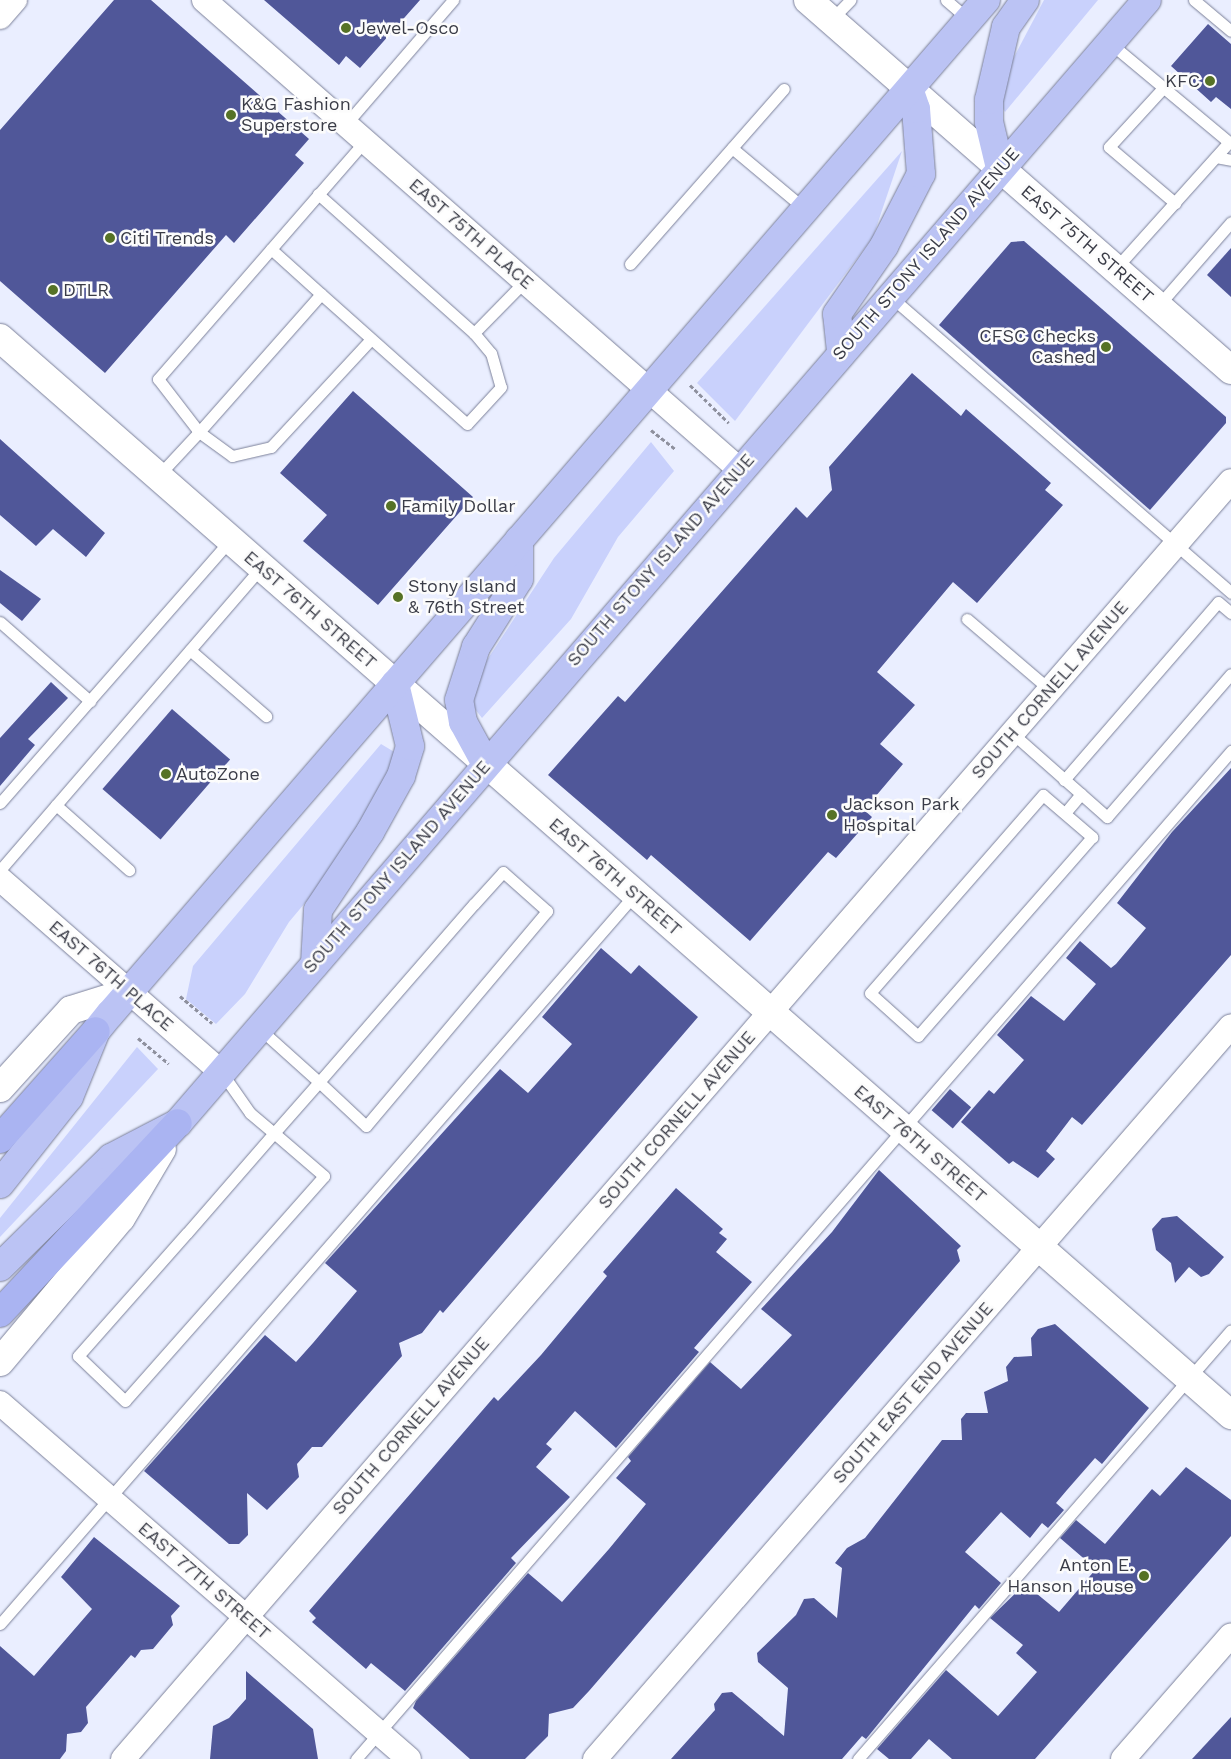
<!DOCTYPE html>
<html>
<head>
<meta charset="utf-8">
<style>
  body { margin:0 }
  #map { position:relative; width:1231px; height:1759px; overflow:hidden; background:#eaeeff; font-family:"Work Sans",sans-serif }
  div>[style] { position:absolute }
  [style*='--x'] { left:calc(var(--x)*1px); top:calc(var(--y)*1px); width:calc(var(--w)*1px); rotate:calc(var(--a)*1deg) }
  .green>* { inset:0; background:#c9d1fc }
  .building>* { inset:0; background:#505799; transform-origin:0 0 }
  .path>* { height:3px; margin-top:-1.5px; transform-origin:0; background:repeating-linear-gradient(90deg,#8e909e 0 4px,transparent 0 6.5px) }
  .roads { filter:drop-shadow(0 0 1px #7b8099) drop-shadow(0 0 1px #7b8099) }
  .service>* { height:11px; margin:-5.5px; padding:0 5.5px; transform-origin:5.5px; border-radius:5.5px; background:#fff }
  .minor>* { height:24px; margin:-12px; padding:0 12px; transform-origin:12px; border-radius:12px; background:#fff }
  .tertiary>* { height:28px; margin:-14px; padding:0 14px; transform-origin:14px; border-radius:14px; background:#fff }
  .secondary>* { height:28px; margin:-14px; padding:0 14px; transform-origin:14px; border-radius:14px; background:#fff }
  .trunk>* { height:28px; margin:-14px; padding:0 14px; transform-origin:14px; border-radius:14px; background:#bbc3f4 }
  .motorway>* { height:28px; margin:-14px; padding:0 14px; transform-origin:14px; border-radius:14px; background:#aab4f2 }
  .dots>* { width:14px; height:14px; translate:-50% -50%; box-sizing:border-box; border:2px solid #fcfcfc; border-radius:50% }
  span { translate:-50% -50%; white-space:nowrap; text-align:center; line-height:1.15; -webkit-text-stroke:5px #fcfcfc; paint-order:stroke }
  .poi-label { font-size:18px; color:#3a3c47 }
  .left { translate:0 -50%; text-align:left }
  .right { translate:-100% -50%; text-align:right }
  .street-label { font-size:18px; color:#3a3c47 }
</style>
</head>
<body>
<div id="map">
  <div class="green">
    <i style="clip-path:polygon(1044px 0,1098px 0,1005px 112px,994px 95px)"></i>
    <i style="clip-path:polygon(902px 151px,873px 237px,735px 421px,697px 383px)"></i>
    <i style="clip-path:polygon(651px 442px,674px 471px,618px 537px,571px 619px,482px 718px,464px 695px,554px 558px)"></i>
    <i style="clip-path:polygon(381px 744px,396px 753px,355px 843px,289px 922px,245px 994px,216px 1024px,186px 999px,193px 966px)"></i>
    <i style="clip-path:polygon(137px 1047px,158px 1069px,0 1237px,0 1218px)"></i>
  </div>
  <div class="building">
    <i style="clip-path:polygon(114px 0,151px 0,309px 139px,295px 155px,304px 163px,234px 243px,226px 235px,105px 373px,0 281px,0 130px)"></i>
    <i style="clip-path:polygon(264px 0,420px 0,360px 68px,346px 56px,339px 65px)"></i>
    <i style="clip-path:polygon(1208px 24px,1231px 44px,1231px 109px,1216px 97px,1211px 102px,1171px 66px)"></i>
    <i style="clip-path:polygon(1024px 241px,1226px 417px,1226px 423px,1150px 510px,939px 325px,1011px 242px)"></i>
    <i style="clip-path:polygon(1231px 248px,1231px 297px,1207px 275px)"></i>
    <i style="clip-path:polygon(912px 373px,961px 416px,966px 409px,1051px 483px,1045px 490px,1063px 505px,977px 603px,953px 582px,877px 672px,915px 705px,880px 744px,903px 764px,864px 810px,872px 817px,836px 858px,828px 852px,750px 941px,651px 855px,647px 860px,548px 775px,618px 696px,625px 702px,796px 507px,807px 518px,832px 490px,829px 467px)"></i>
    <i style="clip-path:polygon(353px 391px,473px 497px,378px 605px,303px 541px,327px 515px,280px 473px)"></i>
    <i style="clip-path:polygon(0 439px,105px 533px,86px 557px,53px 529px,36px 546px,0 515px)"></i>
    <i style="clip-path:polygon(0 570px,41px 599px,22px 621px,0 603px)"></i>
    <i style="clip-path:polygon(51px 682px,68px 698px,28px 739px,35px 745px,0 786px,0 738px)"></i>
    <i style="left:172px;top:709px;width:77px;height:106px;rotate:41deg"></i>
    <i style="clip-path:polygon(1231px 768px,1231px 955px,1082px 1125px,1072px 1117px,1046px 1151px,1055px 1159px,1038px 1178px,1013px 1161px,1009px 1164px,961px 1122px,989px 1090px,994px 1094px,1024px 1060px,997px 1035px,1031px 996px,1064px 1021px,1096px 984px,1066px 958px,1080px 941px,1111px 968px,1116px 964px,1146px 928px,1117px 903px,1172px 832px)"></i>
    <i style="clip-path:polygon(601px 948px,631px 974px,639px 965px,698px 1017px,443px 1313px,440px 1310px,422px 1333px,399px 1343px,402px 1356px,322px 1447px,312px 1447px,297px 1464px,299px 1477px,267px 1510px,247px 1493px,248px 1535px,239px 1544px,229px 1544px,144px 1471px,265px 1335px,296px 1362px,313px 1343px,357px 1291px,325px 1263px,500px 1069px,528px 1093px,572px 1044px,542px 1017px)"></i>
    <i style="left:950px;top:1089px;width:28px;height:28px;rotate:41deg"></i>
    <i style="clip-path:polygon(879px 1170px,961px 1246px,957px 1250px,960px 1261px,589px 1691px,573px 1708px,549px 1714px,548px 1736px,525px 1759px,470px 1759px,413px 1708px,416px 1701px,528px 1573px,562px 1602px,609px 1549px,646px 1504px,616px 1478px,631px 1461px,628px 1457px,710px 1362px,741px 1389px,792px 1335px,761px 1309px,832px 1232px)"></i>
    <i style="clip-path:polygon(676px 1188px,723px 1229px,719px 1233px,727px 1239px,716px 1252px,752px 1282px,694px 1348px,699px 1352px,616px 1448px,575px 1411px,546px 1444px,552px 1449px,536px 1467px,570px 1497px,511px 1558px,516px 1563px,405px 1691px,371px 1663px,366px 1669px,312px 1622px,316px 1618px,309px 1611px,494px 1397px,498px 1401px,541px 1355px,607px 1276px,603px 1272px)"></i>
    <i style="clip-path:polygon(1177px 1216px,1224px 1257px,1209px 1274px,1201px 1277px,1189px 1267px,1175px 1283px,1171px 1263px,1156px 1250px,1152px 1229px,1162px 1218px)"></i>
    <i style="clip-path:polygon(1055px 1324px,1149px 1408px,1102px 1464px,1095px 1458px,1067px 1490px,1056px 1503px,1064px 1510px,1048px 1528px,1042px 1523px,1030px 1538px,1001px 1512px,965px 1552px,1001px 1583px,979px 1609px,975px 1605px,866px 1739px,862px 1736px,842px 1759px,671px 1759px,715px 1710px,714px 1704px,722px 1693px,732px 1692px,784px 1736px,788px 1688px,758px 1662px,757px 1653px,796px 1615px,804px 1599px,814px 1598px,837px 1618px,842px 1568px,835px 1563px,847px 1548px,865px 1538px,942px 1440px,962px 1440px,961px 1419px,966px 1413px,988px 1413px,984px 1392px,1008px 1381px,1006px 1367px,1014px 1357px,1032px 1356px,1031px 1338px,1038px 1329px)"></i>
    <i style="clip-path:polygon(1186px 1467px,1231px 1500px,1231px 1536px,1035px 1759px,952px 1759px,929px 1739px,911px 1759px,889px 1759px,877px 1749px,946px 1670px,998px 1716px,1037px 1672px,1016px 1653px,1023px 1645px,990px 1618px,1025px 1584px,1059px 1612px,1096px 1569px,1060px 1538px,1076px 1520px,1105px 1544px,1152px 1489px,1160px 1496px)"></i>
    <i style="clip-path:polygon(94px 1537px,180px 1606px,171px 1616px,173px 1625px,153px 1649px,141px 1650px,135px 1658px,131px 1655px,86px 1707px,88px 1723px,81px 1732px,67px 1734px,66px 1751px,60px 1759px,0 1759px,0 1646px,34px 1676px,92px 1609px,61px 1577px)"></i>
    <i style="clip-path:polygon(246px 1671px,313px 1729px,318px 1759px,210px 1759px,213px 1726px,229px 1718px,246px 1699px)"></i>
    <i style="clip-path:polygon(1231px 1717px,1231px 1759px,1192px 1759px)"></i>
  </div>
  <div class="path">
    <i style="--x:690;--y:385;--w:54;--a:44.3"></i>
    <i style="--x:651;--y:430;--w:31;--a:38"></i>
    <i style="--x:180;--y:996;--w:42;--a:40.2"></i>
    <i style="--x:138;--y:1038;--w:40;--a:40"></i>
  </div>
  <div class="roads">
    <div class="service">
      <i style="--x:946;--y:0;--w:30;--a:41"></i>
      <i style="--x:1194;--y:0;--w:48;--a:40"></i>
      <i style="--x:831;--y:20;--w:28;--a:-46"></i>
      <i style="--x:1110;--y:43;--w:155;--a:39.8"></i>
      <i style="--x:1229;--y:142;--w:171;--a:131.9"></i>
      <i style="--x:1163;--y:88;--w:80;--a:132.5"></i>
      <i style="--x:1109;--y:147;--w:87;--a:40.3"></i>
      <i style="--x:346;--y:124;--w:164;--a:-49.2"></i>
      <i style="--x:732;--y:148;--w:95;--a:39.9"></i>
      <i style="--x:1216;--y:157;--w:15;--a:11"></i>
      <i style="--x:318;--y:194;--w:209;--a:41.7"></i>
      <i style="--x:474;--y:333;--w:26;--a:50"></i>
      <i style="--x:491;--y:353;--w:35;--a:74"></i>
      <i style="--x:501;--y:387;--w:50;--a:132.6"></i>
      <i style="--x:467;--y:424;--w:195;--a:-138.3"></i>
      <i style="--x:321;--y:294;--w:184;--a:131.5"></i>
      <i style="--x:199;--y:432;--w:41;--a:36"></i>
      <i style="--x:232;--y:456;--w:40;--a:-13"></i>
      <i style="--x:271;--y:447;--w:147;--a:-47.2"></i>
      <i style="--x:271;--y:249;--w:67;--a:42"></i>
      <i style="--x:630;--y:264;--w:233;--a:-48.7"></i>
      <i style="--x:891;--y:297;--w:451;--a:41"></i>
      <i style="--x:1158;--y:306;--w:111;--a:-49"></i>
      <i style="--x:474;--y:333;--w:73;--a:-45.6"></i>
      <i style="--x:158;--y:476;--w:60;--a:-47"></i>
      <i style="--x:199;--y:432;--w:67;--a:-127.7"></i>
      <i style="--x:158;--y:379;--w:315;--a:-49"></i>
      <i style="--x:967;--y:619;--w:109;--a:40.5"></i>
      <i style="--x:0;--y:622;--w:120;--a:41.3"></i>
      <i style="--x:190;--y:650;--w:101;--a:41"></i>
      <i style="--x:1012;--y:733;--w:127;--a:41.5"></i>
      <i style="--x:1107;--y:817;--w:189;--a:-49.1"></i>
      <i style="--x:1064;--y:780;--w:235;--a:-49.1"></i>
      <i style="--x:1218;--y:602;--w:17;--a:40"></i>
      <i style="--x:1043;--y:795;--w:65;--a:40.6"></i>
      <i style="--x:1092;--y:837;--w:264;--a:131.2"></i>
      <i style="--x:918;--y:1036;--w:64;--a:-138.1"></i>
      <i style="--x:870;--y:993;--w:263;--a:-48.9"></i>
      <i style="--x:0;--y:803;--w:349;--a:-48.8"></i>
      <i style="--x:56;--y:805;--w:98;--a:41.7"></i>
      <i style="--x:1065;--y:813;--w:25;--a:-50"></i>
      <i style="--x:0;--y:870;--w:401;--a:-49.2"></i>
      <i style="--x:222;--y:1073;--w:49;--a:55"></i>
      <i style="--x:250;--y:1113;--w:31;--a:40"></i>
      <i style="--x:274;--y:1133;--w:66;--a:40.7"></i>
      <i style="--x:324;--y:1176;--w:300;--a:131.5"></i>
      <i style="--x:125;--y:1401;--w:65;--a:-136.2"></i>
      <i style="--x:78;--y:1356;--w:164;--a:-48.5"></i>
      <i style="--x:187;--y:1233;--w:133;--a:-49"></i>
      <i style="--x:274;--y:1133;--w:68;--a:-48.6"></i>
      <i style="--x:319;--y:1082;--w:236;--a:-49"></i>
      <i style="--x:474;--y:904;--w:43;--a:-47.8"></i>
      <i style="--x:503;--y:872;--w:59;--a:41.6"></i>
      <i style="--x:547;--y:911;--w:281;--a:130.1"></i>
      <i style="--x:366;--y:1126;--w:64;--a:-136.9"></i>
      <i style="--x:319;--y:1082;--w:79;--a:-138.1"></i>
      <i style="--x:0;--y:1624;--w:968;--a:-48.98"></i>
      <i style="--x:356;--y:1759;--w:1335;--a:-49.04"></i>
      <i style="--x:858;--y:1759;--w:568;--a:-48.99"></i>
    </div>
    <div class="minor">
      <i style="--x:204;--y:0;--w:711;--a:41.24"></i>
      <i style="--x:0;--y:17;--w:23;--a:-49"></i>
      <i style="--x:0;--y:879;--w:295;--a:41.1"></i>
      <i style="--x:0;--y:1403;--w:542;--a:41.04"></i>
      <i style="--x:123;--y:1759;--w:1691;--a:-49.08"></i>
      <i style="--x:595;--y:1759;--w:970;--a:-49.05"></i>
      <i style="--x:1123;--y:1759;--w:164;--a:-48.9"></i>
    </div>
    <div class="tertiary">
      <i style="--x:0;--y:338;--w:1636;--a:41.18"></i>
    </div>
    <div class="secondary">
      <i style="--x:808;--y:0;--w:562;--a:41.18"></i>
      <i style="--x:0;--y:1088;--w:105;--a:-47.7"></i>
      <i style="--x:71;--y:1010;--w:61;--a:-17.2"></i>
      <i style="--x:0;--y:1362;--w:188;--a:-50"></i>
      <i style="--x:121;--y:1218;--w:80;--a:-59.3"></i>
    </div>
    <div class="trunk">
      <i style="--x:1000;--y:168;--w:47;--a:-103.4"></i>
      <i style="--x:989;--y:122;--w:22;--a:-90"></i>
      <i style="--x:989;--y:100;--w:75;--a:-76.9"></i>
      <i style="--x:1006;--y:27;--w:33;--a:-55"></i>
      <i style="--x:841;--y:351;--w:37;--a:-96"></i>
      <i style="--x:837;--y:314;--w:83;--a:-55.3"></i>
      <i style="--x:884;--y:246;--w:81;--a:-62.8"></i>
      <i style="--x:921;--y:174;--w:65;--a:-94.4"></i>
      <i style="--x:916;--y:109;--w:21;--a:-109"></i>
      <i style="--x:486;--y:764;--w:48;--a:-118.7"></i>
      <i style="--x:463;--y:722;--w:22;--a:-100"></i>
      <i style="--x:459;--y:700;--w:56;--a:-72.2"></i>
      <i style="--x:476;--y:647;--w:80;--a:-57.7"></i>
      <i style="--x:519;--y:579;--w:39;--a:-90"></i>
      <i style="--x:315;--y:964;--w:54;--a:-86.8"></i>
      <i style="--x:318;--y:910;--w:94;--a:-56.3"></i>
      <i style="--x:370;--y:832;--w:64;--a:-61"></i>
      <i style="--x:401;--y:776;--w:31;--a:-73"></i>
      <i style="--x:410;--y:746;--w:64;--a:-103.6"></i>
      <i style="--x:0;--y:1184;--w:111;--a:-51.6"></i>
      <i style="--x:69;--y:1097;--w:71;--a:-67.8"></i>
      <i style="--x:96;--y:1031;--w:22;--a:-51"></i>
      <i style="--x:110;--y:1014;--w:1340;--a:-49.18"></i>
      <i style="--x:0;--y:1267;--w:156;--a:-44.5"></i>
      <i style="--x:111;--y:1158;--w:76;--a:-27.6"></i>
      <i style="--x:178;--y:1123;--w:1483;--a:-49.21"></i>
    </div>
    <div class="motorway">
      <i style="--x:0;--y:1139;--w:144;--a:-48.4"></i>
      <i style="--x:0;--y:1313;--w:260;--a:-46.9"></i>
    </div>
  </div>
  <div class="dots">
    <i style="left:346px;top:28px;background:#567226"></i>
    <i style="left:1210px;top:81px;background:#567226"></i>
    <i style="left:231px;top:115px;background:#567226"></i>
    <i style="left:110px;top:238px;background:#567226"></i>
    <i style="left:53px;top:290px;background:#567226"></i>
    <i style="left:1106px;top:347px;background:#567226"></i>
    <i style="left:391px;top:506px;background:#567226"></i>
    <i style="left:398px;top:597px;background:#567226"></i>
    <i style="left:166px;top:774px;background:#567226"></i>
    <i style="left:832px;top:815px;background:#567226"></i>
    <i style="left:1144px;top:1576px;background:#567226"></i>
  </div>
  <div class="poi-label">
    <span class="left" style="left:356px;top:28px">Jewel-Osco</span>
    <span class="right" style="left:1200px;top:81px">KFC</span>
    <span class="left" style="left:241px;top:115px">K&amp;G Fashion<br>Superstore</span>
    <span class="left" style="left:120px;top:238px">Citi Trends</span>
    <span class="left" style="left:63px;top:290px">DTLR</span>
    <span class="right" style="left:1096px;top:347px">CFSC Checks<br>Cashed</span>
    <span class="left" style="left:401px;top:506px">Family Dollar</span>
    <span class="left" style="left:408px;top:597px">Stony Island<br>&amp; 76th Street</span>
    <span class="left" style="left:176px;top:774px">AutoZone</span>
    <span class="left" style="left:843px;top:815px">Jackson Park<br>Hospital</span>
    <span class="right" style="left:1134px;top:1576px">Anton E.<br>Hanson House</span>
  </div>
  <div class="street-label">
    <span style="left:471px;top:234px;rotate:41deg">EAST 75TH PLACE</span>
    <span style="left:1087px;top:244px;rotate:41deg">EAST 75TH STREET</span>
    <span style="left:926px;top:254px;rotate:-49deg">SOUTH STONY ISLAND AVENUE</span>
    <span style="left:661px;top:560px;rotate:-49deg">SOUTH STONY ISLAND AVENUE</span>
    <span style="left:310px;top:610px;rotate:41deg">EAST 76TH STREET</span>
    <span style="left:1050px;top:690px;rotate:-49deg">SOUTH CORNELL AVENUE</span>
    <span style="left:397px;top:867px;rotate:-49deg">SOUTH STONY ISLAND AVENUE</span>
    <span style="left:615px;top:877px;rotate:41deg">EAST 76TH STREET</span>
    <span style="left:111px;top:976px;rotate:41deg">EAST 76TH PLACE</span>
    <span style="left:677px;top:1120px;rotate:-49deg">SOUTH CORNELL AVENUE</span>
    <span style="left:920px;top:1144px;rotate:41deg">EAST 76TH STREET</span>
    <span style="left:913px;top:1393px;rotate:-49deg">SOUTH EAST END AVENUE</span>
    <span style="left:411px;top:1426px;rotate:-49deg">SOUTH CORNELL AVENUE</span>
    <span style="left:204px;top:1581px;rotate:41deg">EAST 77TH STREET</span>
  </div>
</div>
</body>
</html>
